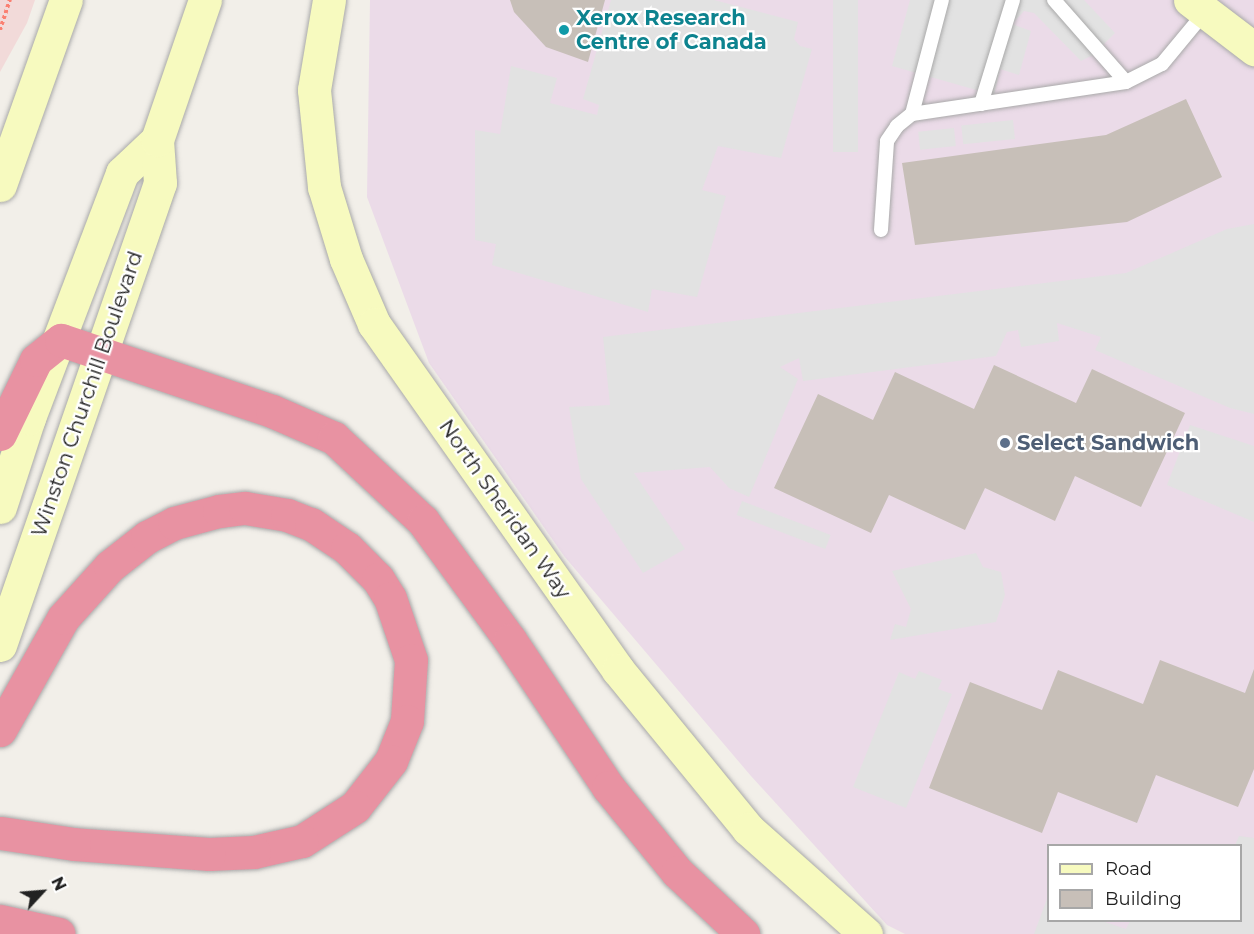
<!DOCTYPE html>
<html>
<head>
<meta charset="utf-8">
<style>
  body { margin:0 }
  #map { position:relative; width:1254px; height:934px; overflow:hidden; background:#f2efe9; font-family:Montserrat,sans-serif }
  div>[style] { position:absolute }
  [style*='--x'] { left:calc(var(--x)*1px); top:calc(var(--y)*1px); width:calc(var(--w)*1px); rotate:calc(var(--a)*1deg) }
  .commercial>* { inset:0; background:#f2dad9 }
  .industrial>* { inset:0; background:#ebdbe8 }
  .parking>* { inset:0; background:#e2e2e2; transform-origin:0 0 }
  .building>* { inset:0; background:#c7bfb8 }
  .path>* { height:4px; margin-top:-2px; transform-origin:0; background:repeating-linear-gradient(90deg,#fa8072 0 3px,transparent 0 6px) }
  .roads { filter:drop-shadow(0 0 2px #a9a9a9) drop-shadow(0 0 2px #a9a9a9) }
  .lane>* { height:14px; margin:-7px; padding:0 7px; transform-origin:7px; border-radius:7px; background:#fff }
  .secondary>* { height:33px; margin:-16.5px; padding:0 16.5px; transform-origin:16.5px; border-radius:16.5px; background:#f7fabf }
  .highway>* { height:33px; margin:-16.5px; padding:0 16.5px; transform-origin:16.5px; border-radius:16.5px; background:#e892a2 }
  .dots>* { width:16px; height:16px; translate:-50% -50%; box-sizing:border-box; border:3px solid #fff; border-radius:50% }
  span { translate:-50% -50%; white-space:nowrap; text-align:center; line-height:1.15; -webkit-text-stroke:4.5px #fff; paint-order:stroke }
  .culture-label { font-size:21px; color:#0d838f; font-weight:700 }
  .left { translate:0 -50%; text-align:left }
  .street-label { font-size:21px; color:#222 }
  .service-label { font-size:21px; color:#4e5e75; font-weight:700 }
  .legend { position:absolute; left:1047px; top:844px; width:195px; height:78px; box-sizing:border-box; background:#fff; border:2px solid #a7a7a7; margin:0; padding:8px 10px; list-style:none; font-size:18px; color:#222 }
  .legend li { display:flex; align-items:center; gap:12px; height:30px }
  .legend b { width:30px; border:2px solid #a7a7a7 }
  .north { position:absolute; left:12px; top:862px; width:60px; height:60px; -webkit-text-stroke:4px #fff; paint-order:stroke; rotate:64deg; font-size:16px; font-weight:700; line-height:24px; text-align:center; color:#222 }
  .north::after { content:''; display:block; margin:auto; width:21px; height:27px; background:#222; clip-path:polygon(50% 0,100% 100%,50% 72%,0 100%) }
</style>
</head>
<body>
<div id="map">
  <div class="commercial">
    <i style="clip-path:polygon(0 0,35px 0,27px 23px,0 72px)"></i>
  </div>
  <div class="industrial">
    <i style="clip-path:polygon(evenodd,370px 0,1254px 0,1254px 934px,905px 934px,887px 925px,751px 776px,564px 556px,429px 363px,367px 197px,370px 0,1048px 846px,1240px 846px,1240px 920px,1048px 920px,1048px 846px)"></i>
  </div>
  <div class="parking">
    <i style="clip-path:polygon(611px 0,714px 0,798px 22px,794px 39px,800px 46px,812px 49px,781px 158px,718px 146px,702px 190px,726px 196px,697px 297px,652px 289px,648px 312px,492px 265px,496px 244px,475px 240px,475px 130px,500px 134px,511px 66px,557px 78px,550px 103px,597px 115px,599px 105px,583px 99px)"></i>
    <i style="left:833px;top:0;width:25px;height:152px"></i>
    <i style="clip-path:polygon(910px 0,1084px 0,1115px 33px,1093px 55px,1081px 61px,1034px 13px,1024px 11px,1012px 24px,1031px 31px,1019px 75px,1000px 69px,994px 95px,892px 66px)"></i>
    <i style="left:1013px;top:120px;width:19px;height:52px;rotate:84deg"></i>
    <i style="left:954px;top:128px;width:18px;height:36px;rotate:84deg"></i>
    <i style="clip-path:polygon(1254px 224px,1254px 414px,1230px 408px,1095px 350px,1101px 337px,1057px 323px,1059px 341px,1021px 347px,1018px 330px,1007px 332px,996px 356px,803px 381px,799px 358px,780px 367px,798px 379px,749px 497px,729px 488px,710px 467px,634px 473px,685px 549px,643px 573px,581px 479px,569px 407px,610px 405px,603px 337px,1126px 273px,1227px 229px)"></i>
    <i style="clip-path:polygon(1190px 425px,1254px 446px,1254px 522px,1167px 485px)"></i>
    <i style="left:742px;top:501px;width:95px;height:15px;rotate:21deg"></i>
    <i style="clip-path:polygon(976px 553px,983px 567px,1001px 572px,1005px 595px,996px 622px,890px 640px,895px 624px,906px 627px,911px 609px,892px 571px)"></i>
    <i style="clip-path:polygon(919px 671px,942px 680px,938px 689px,952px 694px,906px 808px,853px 787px,899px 672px,915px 679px)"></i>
    <i style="clip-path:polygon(1239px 836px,1254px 838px,1254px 934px,1034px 934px,1048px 896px,1048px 920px,1102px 921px,1126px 929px,1130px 921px,1240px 920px,1240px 846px,1235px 845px)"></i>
  </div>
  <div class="building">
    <i style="clip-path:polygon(510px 0,605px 0,588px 62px,546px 47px,514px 12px)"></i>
    <i style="clip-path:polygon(1186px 99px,1222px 177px,1127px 222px,915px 245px,902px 163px,1106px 135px)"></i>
    <i style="clip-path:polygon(994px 365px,1076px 403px,1092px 369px,1185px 413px,1141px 507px,1075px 476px,1055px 521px,985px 488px,965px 530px,889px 495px,871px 533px,774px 488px,818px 394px,873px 420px,895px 372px,974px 409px)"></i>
    <i style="clip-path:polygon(1160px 660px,1245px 693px,1254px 669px,1254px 769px,1238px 807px,1156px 775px,1137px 823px,1058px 792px,1042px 833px,929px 788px,970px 682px,1042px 710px,1058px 670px,1143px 704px)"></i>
  </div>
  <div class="path">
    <i style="--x:0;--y:30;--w:32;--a:-72"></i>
  </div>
  <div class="roads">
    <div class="lane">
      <i style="--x:1054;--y:0;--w:109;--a:48.7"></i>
      <i style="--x:981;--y:104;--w:109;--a:-72.9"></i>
      <i style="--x:912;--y:114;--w:118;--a:-75.3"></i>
      <i style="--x:881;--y:230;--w:89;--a:-86.1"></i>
      <i style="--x:887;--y:141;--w:18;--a:-56"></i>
      <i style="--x:897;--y:126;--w:19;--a:-39"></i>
      <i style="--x:912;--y:114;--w:216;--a:-8.5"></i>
      <i style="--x:1126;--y:82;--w:40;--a:-26.6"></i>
      <i style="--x:1162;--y:64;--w:67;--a:-50.4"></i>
    </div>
    <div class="secondary">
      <i style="--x:329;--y:0;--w:91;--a:99.5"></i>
      <i style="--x:314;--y:90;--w:98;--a:84.1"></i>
      <i style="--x:324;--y:187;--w:75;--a:73"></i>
      <i style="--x:346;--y:259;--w:71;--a:66.7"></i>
      <i style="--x:374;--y:324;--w:423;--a:54.8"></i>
      <i style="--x:618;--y:670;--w:205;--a:50.7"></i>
      <i style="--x:748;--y:829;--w:158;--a:41.7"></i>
      <i style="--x:1190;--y:0;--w:81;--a:37.4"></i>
      <i style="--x:0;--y:185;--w:196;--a:-70.4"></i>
      <i style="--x:0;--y:507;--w:94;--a:-72"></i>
      <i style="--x:29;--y:418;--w:262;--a:-69.2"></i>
      <i style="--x:122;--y:173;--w:48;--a:-43.3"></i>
      <i style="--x:0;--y:645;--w:489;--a:-70.9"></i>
      <i style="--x:160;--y:183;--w:43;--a:-94"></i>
      <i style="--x:157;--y:140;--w:148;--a:-71.1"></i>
    </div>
    <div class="highway">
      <i style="--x:0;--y:434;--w:82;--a:-64.1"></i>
      <i style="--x:36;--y:360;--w:32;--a:-39"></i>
      <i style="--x:61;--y:340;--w:223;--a:18.6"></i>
      <i style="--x:272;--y:411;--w:68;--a:23.5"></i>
      <i style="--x:334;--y:438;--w:122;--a:43"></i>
      <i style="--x:423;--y:521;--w:147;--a:53.8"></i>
      <i style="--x:510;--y:640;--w:177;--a:56.3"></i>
      <i style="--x:608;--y:787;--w:109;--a:50.9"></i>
      <i style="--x:677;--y:872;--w:91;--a:43.2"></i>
      <i style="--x:0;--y:730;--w:129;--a:-60.6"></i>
      <i style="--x:63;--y:618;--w:70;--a:-47.9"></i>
      <i style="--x:110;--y:566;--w:47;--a:-38.1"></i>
      <i style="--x:147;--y:537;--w:30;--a:-27"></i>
      <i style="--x:174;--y:523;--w:47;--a:-14.9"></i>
      <i style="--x:219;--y:511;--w:26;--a:-7"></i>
      <i style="--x:245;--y:508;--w:43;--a:9.5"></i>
      <i style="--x:287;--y:515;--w:26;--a:21"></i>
      <i style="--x:311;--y:524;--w:43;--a:33.7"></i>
      <i style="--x:347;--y:548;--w:44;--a:45"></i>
      <i style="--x:378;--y:579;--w:22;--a:58"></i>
      <i style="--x:390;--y:598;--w:65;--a:71.3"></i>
      <i style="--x:411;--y:660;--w:61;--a:93.8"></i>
      <i style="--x:407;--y:721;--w:43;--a:111.8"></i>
      <i style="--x:391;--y:761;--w:58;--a:128"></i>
      <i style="--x:355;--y:807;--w:63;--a:147.3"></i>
      <i style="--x:302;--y:841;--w:49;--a:167.1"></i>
      <i style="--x:254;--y:852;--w:45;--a:177.5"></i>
      <i style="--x:209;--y:854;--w:135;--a:-175.8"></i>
      <i style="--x:74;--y:844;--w:75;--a:-171.5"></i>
      <i style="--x:0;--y:921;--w:60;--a:12.4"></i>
    </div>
  </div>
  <div class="dots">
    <i style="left:564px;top:30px;background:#0f9aa8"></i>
    <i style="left:1005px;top:443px;background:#5c6f8a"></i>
  </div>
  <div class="culture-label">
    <span class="left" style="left:576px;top:30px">Xerox Research<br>Centre of Canada</span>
  </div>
  <div class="street-label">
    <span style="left:87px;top:394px;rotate:-71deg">Winston Churchill Boulevard</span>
    <span style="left:505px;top:509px;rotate:55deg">North Sheridan Way</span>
  </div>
  <div class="service-label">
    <span class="left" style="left:1017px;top:443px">Select Sandwich</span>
  </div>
  <ul class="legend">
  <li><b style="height:8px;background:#f7fabf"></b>Road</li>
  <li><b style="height:16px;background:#c7bfb8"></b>Building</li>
  </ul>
  <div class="north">N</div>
</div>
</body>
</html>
